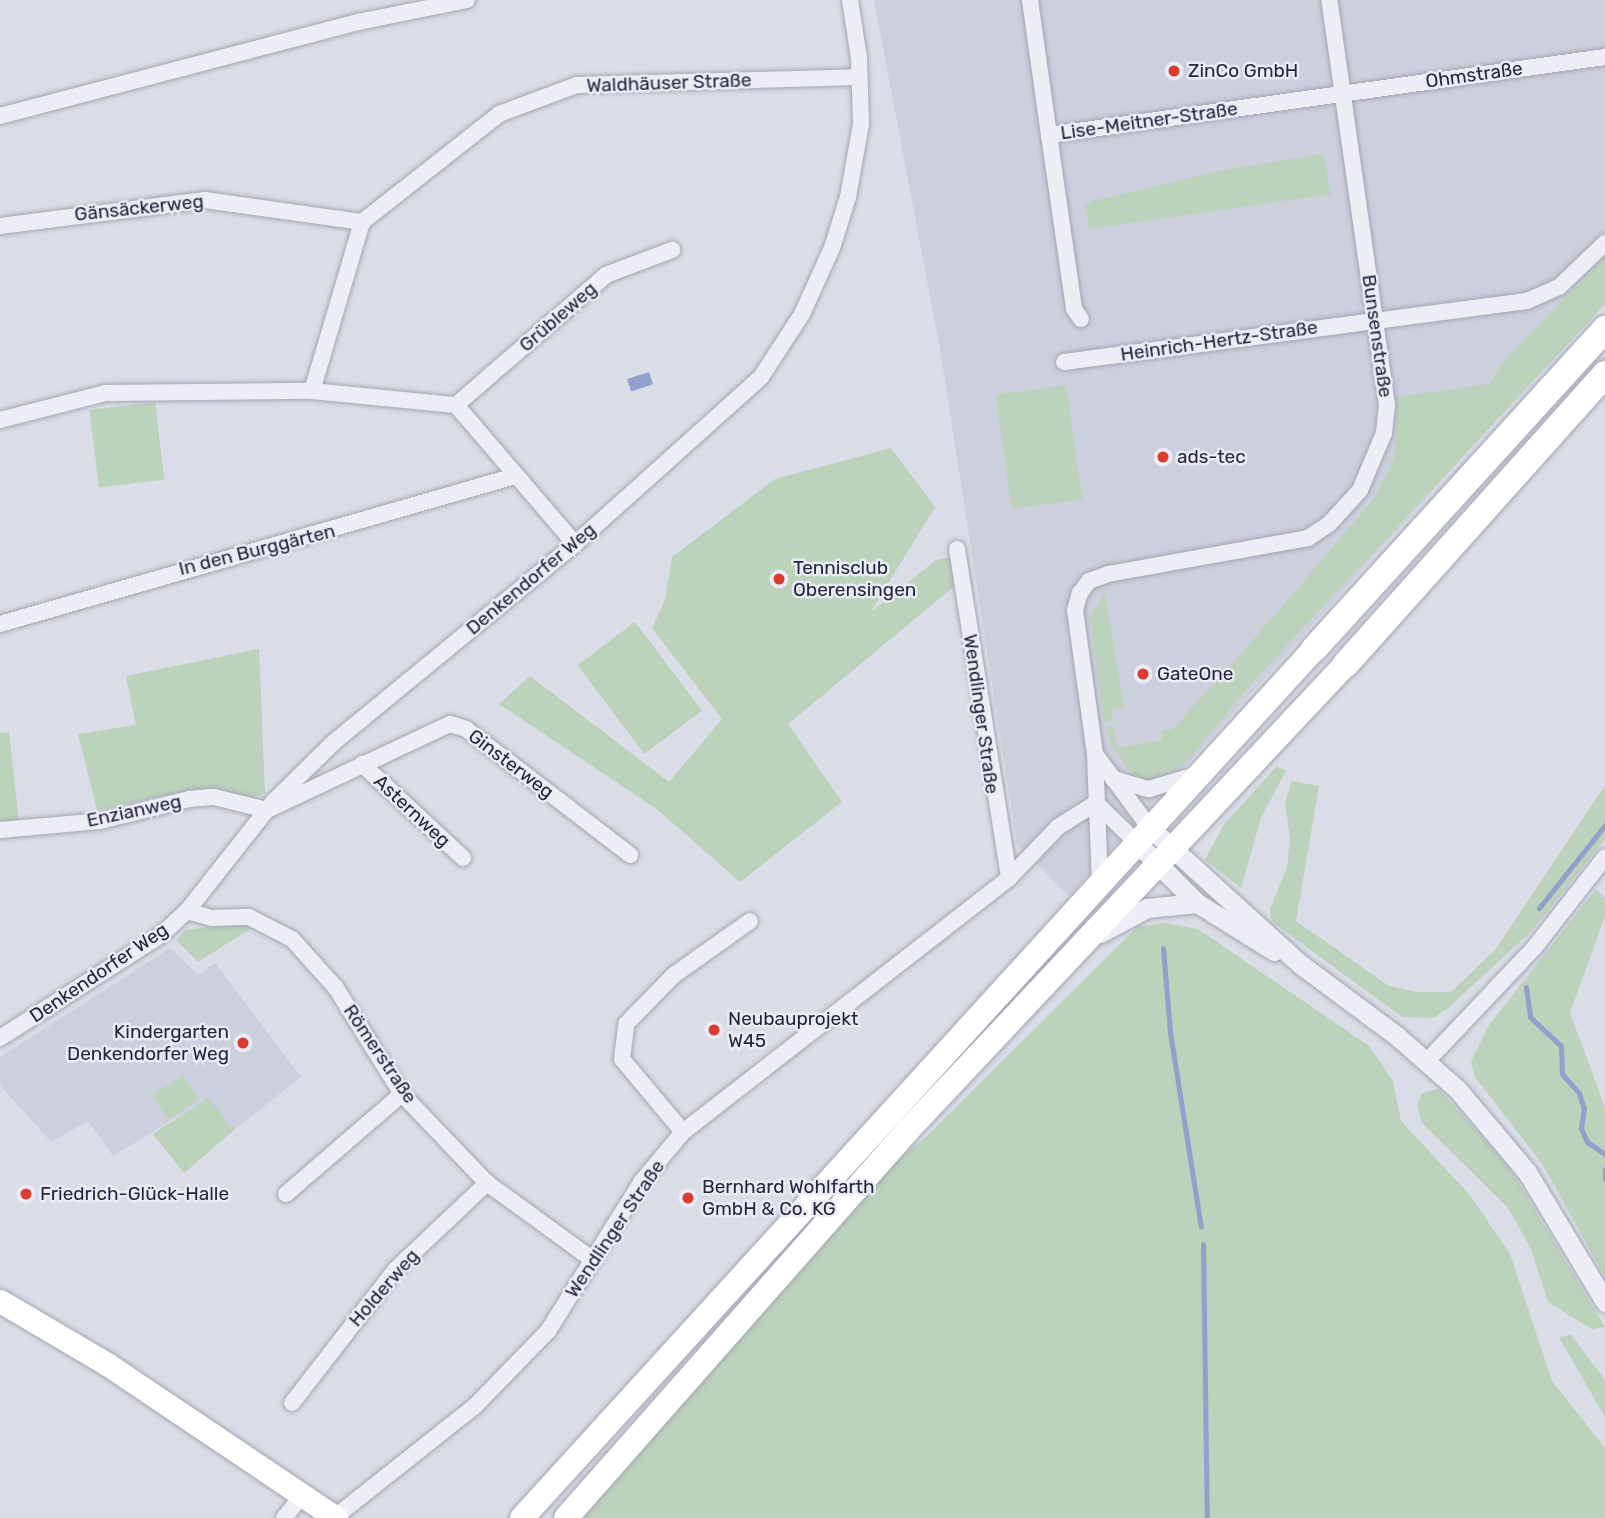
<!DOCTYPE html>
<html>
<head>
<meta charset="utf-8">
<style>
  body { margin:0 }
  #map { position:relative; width:1605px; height:1518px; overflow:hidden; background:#dadde7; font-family:Rubik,sans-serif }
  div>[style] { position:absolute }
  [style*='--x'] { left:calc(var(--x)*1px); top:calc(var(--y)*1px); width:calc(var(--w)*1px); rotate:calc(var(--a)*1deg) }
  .built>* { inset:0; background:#cccfdc }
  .green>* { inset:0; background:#bbd2bb; transform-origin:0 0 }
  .water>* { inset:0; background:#91a0cc; transform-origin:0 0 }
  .stream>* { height:5px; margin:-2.5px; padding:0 2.5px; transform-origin:2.5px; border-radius:2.5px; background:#91a0cc }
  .roads { filter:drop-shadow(0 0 2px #a3a6b4) drop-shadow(0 0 2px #a3a6b4) }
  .minor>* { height:16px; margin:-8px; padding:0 8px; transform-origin:8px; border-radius:8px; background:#edeef5 }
  .tertiary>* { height:19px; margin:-9.5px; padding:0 9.5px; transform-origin:9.5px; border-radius:9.5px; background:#edeef5 }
  .secondary>* { height:23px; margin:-11.5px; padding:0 11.5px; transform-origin:11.5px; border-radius:11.5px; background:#fff }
  .primary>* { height:24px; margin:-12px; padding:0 12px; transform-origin:12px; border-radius:12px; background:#fff }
  .trunk>* { height:26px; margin:-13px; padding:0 13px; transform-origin:13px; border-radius:13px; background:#fff }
  .dots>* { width:19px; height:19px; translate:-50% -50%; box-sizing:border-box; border:4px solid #eaecf5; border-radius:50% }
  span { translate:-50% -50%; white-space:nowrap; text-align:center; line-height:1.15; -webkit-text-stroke:5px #eaecf5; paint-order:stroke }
  .poi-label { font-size:19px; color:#23273e }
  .left { translate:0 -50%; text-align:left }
  .right { translate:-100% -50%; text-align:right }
  .street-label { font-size:19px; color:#23273e }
</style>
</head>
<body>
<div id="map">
  <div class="built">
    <i style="clip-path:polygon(874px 0,1605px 0,1605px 263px,1467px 452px,1069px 896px,1017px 844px,940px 349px)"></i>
    <i style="clip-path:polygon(170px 948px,198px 975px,215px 963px,301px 1077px,234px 1130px,207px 1099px,113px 1156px,88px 1121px,51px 1142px,0 1085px,0 1057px)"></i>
  </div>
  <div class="green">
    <i style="clip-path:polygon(1323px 154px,1331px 194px,1089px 229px,1085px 206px,1093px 201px,1224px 170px)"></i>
    <i style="clip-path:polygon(1605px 256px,1605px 304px,1251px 684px,1189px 759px,1166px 777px,1151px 782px,1135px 778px,1113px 748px,1106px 727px,1114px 726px,1117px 748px,1162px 740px,1162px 731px,1172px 730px,1269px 622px,1375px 497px,1395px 456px,1397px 397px,1490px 384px,1502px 363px)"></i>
    <i style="left:1066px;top:385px;width:115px;height:71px;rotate:82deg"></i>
    <i style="left:155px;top:402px;width:78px;height:66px;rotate:83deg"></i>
    <i style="clip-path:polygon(891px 448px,935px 507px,870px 613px,936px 560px,952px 557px,957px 584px,788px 724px,842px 802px,740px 882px,658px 810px,499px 704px,530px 676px,669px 782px,722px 719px,652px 628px,665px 600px,672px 557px,775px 479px)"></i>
    <i style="clip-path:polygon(1105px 592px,1124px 707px,1112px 709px,1112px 720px,1104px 721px,1090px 618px)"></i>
    <i style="left:635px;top:622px;width:111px;height:72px;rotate:53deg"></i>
    <i style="clip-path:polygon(259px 649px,265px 794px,243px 800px,208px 790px,176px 793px,97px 810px,78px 734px,136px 725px,126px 676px)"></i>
    <i style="clip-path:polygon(9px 732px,19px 821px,0 821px,0 733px)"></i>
    <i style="clip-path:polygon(1277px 766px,1286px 771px,1261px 818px,1241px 888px,1205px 860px,1224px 824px)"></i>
    <i style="clip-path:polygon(1292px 781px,1319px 786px,1296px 921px,1389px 986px,1417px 992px,1451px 992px,1495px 950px,1605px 785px,1605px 839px,1531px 932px,1446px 1010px,1433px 1018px,1402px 1017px,1271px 921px,1270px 909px,1287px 868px,1290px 839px,1285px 803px)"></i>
    <i style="clip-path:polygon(1596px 889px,1605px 898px,1605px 916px,1570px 1013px,1605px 1107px,1605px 1277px,1543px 1165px,1475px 1077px,1471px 1061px,1489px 1025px)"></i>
    <i style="clip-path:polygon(248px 922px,250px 929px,198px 962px,176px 940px,186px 930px)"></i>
    <i style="clip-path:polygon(1165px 923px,1198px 929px,1369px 1046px,1393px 1081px,1401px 1121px,1469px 1194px,1510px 1254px,1552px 1381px,1605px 1448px,1605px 1518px,583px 1518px,880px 1174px,926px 1137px,1137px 927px)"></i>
    <i style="left:183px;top:1075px;width:29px;height:37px;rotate:56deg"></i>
    <i style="clip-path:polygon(1439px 1089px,1510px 1168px,1605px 1327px,1592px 1329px,1548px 1302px,1531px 1249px,1508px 1208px,1422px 1123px,1417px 1105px,1422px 1093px)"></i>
    <i style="clip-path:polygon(208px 1098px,234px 1130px,184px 1173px,153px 1134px)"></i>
    <i style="clip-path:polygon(1571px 1335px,1605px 1380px,1605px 1417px,1559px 1337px)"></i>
  </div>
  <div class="water">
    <i style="left:649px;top:372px;width:13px;height:23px;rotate:72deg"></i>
  </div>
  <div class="stream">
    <i style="--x:1539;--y:908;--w:106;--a:-51.5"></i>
    <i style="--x:1163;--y:948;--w:84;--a:85.2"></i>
    <i style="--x:1170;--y:1032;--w:197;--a:81"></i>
    <i style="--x:1526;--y:987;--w:30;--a:82"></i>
    <i style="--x:1530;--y:1017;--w:42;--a:43.1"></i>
    <i style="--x:1561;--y:1046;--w:28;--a:88"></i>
    <i style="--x:1562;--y:1074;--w:25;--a:48"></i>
    <i style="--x:1579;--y:1093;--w:17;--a:73"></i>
    <i style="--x:1584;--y:1109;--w:19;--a:99"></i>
    <i style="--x:1581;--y:1128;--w:15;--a:67"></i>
    <i style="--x:1587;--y:1142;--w:22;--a:34"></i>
    <i style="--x:1605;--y:1169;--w:10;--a:90"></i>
    <i style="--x:1203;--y:1244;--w:274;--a:89.2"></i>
  </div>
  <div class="roads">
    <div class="minor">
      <i style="--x:1030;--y:0;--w:136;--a:82"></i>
      <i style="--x:1049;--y:135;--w:561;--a:-7.99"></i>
      <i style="--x:0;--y:116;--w:370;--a:-14.7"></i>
      <i style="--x:358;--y:22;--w:111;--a:-11.4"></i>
      <i style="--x:1049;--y:135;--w:176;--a:81.8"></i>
      <i style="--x:1074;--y:309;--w:12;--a:55"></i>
      <i style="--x:0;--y:226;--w:207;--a:-7.2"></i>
      <i style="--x:205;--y:200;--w:159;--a:8"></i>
      <i style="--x:1064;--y:362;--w:467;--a:-7.5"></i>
      <i style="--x:1527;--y:301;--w:35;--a:-24"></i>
      <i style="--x:1559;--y:287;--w:64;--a:-43.7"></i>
      <i style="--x:312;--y:391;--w:176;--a:-73.5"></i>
      <i style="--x:362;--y:222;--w:174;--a:-38.2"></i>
      <i style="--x:499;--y:114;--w:83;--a:-20.4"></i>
      <i style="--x:577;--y:85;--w:282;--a:-1.6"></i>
      <i style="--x:456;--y:405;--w:198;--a:-40.9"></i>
      <i style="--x:606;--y:275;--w:71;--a:-20.7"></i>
      <i style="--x:0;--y:420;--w:108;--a:-14.4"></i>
      <i style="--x:105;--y:393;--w:207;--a:-0.6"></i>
      <i style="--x:312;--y:391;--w:145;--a:5.6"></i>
      <i style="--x:456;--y:405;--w:183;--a:49.4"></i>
      <i style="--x:957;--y:549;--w:333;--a:81"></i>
      <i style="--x:0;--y:624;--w:536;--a:-16.03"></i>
      <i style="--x:1095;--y:754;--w:92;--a:53.4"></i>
      <i style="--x:362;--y:764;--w:138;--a:42.9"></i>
      <i style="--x:1113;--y:779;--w:37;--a:16"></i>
      <i style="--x:1149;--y:789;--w:49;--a:-16.6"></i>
      <i style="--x:1096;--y:803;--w:57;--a:44.3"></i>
      <i style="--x:0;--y:830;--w:100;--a:-5.1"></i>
      <i style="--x:100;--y:821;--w:92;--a:-13.9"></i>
      <i style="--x:189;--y:799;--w:25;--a:-5"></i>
      <i style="--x:214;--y:797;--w:55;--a:13.8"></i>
      <i style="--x:267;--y:810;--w:202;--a:-25.2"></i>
      <i style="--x:450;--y:724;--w:17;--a:17"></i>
      <i style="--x:466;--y:729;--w:207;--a:37.5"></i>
      <i style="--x:1100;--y:884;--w:130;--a:-92.2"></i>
      <i style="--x:1095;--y:754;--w:145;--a:-97.9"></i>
      <i style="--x:1075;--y:610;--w:18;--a:-74"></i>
      <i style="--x:1080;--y:593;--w:15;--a:-53"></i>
      <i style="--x:1089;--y:581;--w:20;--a:-20"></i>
      <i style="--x:1108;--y:574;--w:203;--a:-10.2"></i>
      <i style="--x:1308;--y:538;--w:25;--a:-34"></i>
      <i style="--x:1329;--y:524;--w:46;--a:-47.6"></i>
      <i style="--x:1360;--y:490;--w:62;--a:-67.2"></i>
      <i style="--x:1384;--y:433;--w:28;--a:-84"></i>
      <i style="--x:1387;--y:405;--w:409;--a:-98.1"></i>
      <i style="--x:187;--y:911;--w:26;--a:16"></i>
      <i style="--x:212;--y:918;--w:37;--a:-2"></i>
      <i style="--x:249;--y:917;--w:48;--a:27.1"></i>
      <i style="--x:292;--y:939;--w:66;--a:48.1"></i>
      <i style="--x:336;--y:988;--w:125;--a:58.1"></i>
      <i style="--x:402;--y:1094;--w:123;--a:46.3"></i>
      <i style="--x:487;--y:1183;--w:131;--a:36"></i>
      <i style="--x:0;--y:1038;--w:191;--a:-32.6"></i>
      <i style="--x:161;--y:935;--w:35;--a:-43"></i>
      <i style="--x:187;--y:911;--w:140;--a:-51.7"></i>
      <i style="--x:274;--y:801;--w:84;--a:-44.5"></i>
      <i style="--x:334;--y:742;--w:312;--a:-39.4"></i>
      <i style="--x:575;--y:544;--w:250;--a:-41.9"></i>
      <i style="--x:761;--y:377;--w:75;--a:-56.9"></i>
      <i style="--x:802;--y:314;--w:72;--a:-65.6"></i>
      <i style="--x:832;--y:248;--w:53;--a:-72.6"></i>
      <i style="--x:848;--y:197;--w:74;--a:-79.9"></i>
      <i style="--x:861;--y:124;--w:66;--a:-91.7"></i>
      <i style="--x:859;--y:58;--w:59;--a:-98.8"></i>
      <i style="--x:1427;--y:1061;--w:156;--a:-46.6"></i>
      <i style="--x:1534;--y:948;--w:115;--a:-52"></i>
      <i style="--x:683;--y:1132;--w:95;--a:-129.9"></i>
      <i style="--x:622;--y:1059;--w:35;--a:-83"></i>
      <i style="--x:626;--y:1024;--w:69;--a:-45.6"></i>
      <i style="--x:674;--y:975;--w:93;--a:-35.4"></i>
      <i style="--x:286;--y:1194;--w:153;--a:-40.8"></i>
      <i style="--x:292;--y:1403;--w:168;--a:-52.2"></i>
      <i style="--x:395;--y:1270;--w:127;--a:-43.4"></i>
      <i style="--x:335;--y:1517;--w:179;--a:-38.4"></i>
      <i style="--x:475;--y:1406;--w:105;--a:-45.8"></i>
      <i style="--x:548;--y:1331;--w:177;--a:-57.9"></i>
      <i style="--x:642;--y:1181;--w:64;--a:-50.1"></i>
      <i style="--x:683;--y:1132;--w:413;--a:-37.9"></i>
      <i style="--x:1009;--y:878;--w:71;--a:-46.1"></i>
      <i style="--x:1058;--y:827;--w:45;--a:-32.3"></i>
      <i style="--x:284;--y:1518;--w:26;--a:-51"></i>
    </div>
    <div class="tertiary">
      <i style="--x:1150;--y:828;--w:202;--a:42.2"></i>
      <i style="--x:1300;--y:964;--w:121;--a:36.6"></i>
      <i style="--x:1397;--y:1036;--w:80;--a:41.5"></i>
      <i style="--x:1457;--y:1089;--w:109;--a:49.9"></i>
      <i style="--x:1527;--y:1172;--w:152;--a:59"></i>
      <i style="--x:1137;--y:843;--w:85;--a:45"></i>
      <i style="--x:1197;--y:903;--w:91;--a:31.9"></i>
      <i style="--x:1100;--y:933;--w:53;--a:-28"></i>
      <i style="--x:1147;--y:908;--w:50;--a:-5.7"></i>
    </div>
    <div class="secondary">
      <i style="--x:0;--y:1301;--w:124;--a:30.5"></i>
      <i style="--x:107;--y:1364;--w:276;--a:33.9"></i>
    </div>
    <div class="primary">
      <i style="--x:522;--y:1518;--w:1176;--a:-47.65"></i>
      <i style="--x:566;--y:1518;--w:519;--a:-48.6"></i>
      <i style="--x:909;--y:1129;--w:638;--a:-46.78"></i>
    </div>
    <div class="trunk">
      <i style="--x:1314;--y:649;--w:433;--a:-47.7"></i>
      <i style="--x:1346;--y:664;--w:389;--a:-48.2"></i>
    </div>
  </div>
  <div class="dots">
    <i style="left:1174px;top:71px;background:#dc3c30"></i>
    <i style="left:1163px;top:457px;background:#dc3c30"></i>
    <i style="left:779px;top:579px;background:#dc3c30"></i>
    <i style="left:1143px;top:674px;background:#dc3c30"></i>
    <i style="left:714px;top:1030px;background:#dc3c30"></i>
    <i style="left:243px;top:1043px;background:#dc3c30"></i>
    <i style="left:26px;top:1194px;background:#dc3c30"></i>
    <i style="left:688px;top:1198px;background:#dc3c30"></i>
  </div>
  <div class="poi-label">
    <span class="left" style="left:1188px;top:71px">ZinCo GmbH</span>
    <span class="left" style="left:1177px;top:457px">ads-tec</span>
    <span class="left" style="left:793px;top:579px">Tennisclub<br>Oberensingen</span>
    <span class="left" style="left:1157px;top:674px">GateOne</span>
    <span class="left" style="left:728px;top:1030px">Neubauprojekt<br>W45</span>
    <span class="right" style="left:229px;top:1043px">Kindergarten<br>Denkendorfer Weg</span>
    <span class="left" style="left:702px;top:1198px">Bernhard Wohlfarth<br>GmbH &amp; Co. KG</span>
    <span class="left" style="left:40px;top:1194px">Friedrich-Glück-Halle</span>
  </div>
  <div class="street-label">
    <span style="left:1474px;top:75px;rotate:-8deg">Ohmstraße</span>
    <span style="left:669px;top:83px;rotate:-2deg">Waldhäuser Straße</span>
    <span style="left:1149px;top:121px;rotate:-8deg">Lise-Meitner-Straße</span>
    <span style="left:139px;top:208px;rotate:-6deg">Gänsäckerweg</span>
    <span style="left:558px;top:317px;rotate:-41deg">Grübleweg</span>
    <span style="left:1377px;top:336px;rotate:82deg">Bunsenstraße</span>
    <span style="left:1219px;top:341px;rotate:-8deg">Heinrich-Hertz-Straße</span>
    <span style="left:257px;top:550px;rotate:-14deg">In den Burggärten</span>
    <span style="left:531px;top:579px;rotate:-40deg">Denkendorfer Weg</span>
    <span style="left:981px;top:714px;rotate:82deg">Wendlinger Straße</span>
    <span style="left:511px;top:764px;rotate:37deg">Ginsterweg</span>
    <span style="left:134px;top:811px;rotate:-12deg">Enzianweg</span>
    <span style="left:412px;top:811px;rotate:43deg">Asternweg</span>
    <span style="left:99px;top:973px;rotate:-34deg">Denkendorfer Weg</span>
    <span style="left:380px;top:1054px;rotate:56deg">Römerstraße</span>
    <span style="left:615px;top:1229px;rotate:-56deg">Wendlinger Straße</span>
    <span style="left:384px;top:1288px;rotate:-49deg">Holderweg</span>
  </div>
</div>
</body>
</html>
